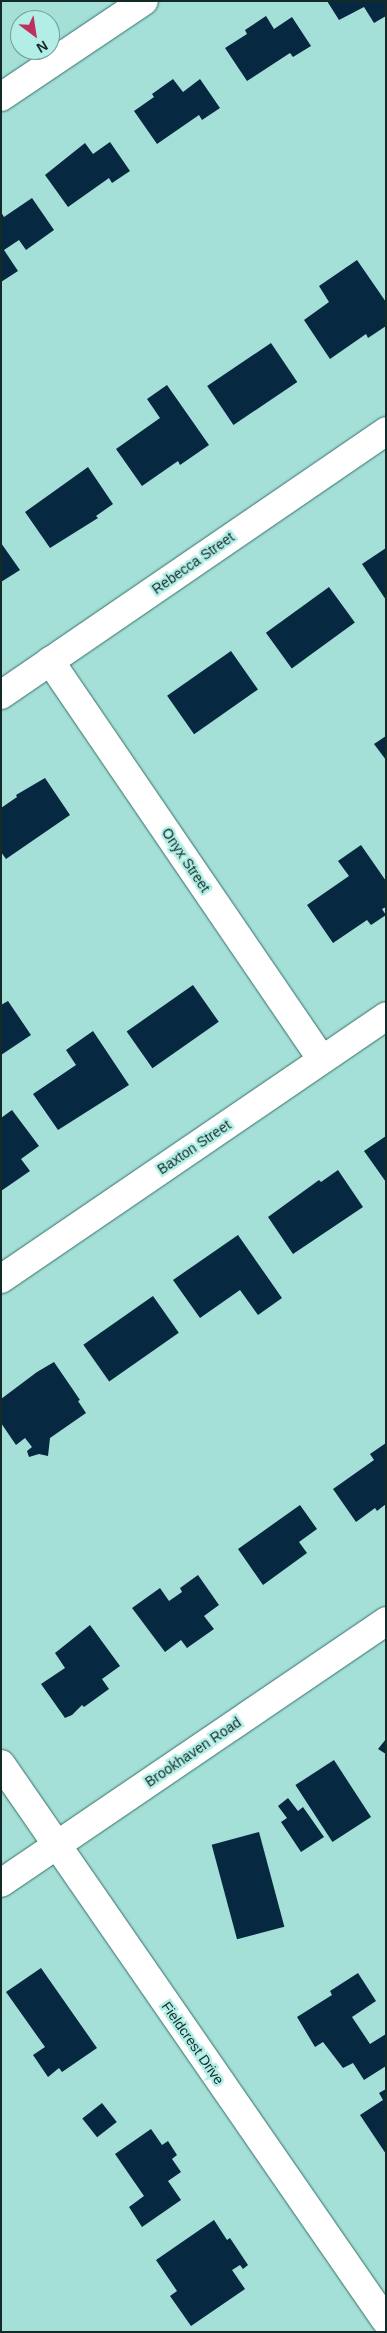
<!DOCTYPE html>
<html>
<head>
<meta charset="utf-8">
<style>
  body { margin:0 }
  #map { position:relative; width:387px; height:2333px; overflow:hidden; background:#a5e0d8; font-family:Helvetica,sans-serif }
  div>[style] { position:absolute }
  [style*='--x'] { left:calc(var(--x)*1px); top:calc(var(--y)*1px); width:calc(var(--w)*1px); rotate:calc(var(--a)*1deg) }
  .building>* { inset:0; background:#062841; transform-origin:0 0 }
  .roads { filter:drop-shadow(0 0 1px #366f69) drop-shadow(0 0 1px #366f69) }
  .street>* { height:28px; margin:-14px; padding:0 14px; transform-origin:14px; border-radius:14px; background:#fff }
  span { translate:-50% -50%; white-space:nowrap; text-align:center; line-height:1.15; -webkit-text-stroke:5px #b2eee6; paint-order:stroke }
  .street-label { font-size:14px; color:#132b28 }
  .frame { position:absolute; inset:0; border:2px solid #132b28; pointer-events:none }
  .north { position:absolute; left:10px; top:10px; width:50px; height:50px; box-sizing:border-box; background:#b2eee6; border:1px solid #72a09a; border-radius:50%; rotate:149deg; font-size:14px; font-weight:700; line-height:20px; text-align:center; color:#132b28 }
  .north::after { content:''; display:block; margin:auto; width:18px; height:22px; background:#be305f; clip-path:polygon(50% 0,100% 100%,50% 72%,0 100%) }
</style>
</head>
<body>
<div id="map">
  <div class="building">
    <i style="clip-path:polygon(327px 1px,386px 1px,386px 16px,374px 23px,364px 7px,339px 20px)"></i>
    <i style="clip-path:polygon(266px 16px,274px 29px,292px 17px,311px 46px,293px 57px,290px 53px,247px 81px,225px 48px,247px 34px,245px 30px)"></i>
    <i style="clip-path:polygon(173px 79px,183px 92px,200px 79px,220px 108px,202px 120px,199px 115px,157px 144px,134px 111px,154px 97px,152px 94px)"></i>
    <i style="clip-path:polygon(110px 142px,130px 171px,112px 183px,109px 178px,68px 207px,45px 175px,85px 143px,93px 154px)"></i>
    <i style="clip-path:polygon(32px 198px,54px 230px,26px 250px,19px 240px,4px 250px,18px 271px,1px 282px,1px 212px,4px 217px)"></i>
    <i style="clip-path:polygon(357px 260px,386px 302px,386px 326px,368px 338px,366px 334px,330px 359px,304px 320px,329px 302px,319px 286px)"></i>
    <i style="left:271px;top:343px;width:47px;height:77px;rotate:56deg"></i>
    <i style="clip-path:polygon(167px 385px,209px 445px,180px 465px,178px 461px,142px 486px,116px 449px,160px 418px,147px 399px)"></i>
    <i style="clip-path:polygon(88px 467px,113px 504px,96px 516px,98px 518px,50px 548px,25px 512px)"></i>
    <i style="clip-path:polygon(1px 543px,20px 570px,1px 582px)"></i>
    <i style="clip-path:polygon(386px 548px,386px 600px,362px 564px)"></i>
    <i style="left:329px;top:587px;width:44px;height:78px;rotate:54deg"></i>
    <i style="left:231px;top:651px;width:47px;height:78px;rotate:55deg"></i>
    <i style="clip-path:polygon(386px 736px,386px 760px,374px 744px)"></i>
    <i style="clip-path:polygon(45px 778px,70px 815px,6px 859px,1px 852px,1px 808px,17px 797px,16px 795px)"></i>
    <i style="clip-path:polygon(361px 845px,386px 881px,386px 907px,382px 909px,386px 915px,371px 925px,367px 920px,333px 943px,307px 905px,349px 876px,338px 861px)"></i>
    <i style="left:193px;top:985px;width:45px;height:81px;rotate:55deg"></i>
    <i style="clip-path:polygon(8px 1001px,31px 1035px,1px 1055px,1px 1005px)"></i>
    <i style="clip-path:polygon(93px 1031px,129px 1085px,58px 1130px,33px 1094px,76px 1065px,66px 1050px)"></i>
    <i style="clip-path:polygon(12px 1110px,39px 1146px,21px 1159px,30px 1171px,1px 1191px,1px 1118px)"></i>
    <i style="clip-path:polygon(386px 1136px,386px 1182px,364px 1151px)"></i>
    <i style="clip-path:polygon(338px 1170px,363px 1207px,293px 1254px,268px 1217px,319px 1180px,321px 1182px)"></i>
    <i style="clip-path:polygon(238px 1235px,282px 1298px,258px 1315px,240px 1290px,200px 1318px,173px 1280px)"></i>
    <i style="left:153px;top:1296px;width:45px;height:85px;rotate:55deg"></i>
    <i style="clip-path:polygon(54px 1362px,80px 1400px,78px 1401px,86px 1413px,50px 1438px,48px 1456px,39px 1454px,29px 1457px,27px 1451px,32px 1447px,25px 1438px,16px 1445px,1px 1423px,1px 1399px,37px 1372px)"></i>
    <i style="clip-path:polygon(386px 1443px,386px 1504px,377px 1511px,375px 1508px,356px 1522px,333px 1489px,374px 1460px,370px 1454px)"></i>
    <i style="clip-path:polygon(300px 1505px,317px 1529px,299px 1542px,307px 1553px,263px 1585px,238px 1549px)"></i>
    <i style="clip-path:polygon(198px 1575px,219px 1605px,204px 1616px,214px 1629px,187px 1648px,181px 1640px,165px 1652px,132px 1608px,160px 1588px,169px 1601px,182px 1592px,180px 1588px)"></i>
    <i style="clip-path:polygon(90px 1625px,120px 1666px,102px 1679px,109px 1689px,84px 1707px,82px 1705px,72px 1715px,65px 1718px,41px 1684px,65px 1668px,55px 1653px)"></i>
    <i style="clip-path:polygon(386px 1739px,386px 1754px,378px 1749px)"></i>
    <i style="left:334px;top:1760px;width:68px;height:46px;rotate:57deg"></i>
    <i style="clip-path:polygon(288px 1798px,298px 1811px,303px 1807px,324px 1837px,301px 1852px,281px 1822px,287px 1818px,278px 1806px)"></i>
    <i style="left:259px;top:1832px;width:98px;height:49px;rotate:75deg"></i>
    <i style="clip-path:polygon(41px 1968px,97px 2048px,62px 2072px,59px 2068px,48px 2077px,33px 2055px,45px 2047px,6px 1992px)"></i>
    <i style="clip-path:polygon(358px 1973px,376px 2001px,352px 2017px,370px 2044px,386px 2034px,386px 2066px,364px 2080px,353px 2063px,343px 2068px,323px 2042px,315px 2047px,297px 2017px,332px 1995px,330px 1991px)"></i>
    <i style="clip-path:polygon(386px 2089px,386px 2154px,360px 2115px,383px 2100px,379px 2093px)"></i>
    <i style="left:102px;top:2103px;width:24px;height:25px;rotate:52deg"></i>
    <i style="clip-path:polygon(151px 2129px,162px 2145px,168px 2141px,177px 2155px,172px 2159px,181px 2172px,168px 2181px,181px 2200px,142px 2227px,129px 2207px,144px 2196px,115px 2154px)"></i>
    <i style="clip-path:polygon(214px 2220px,227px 2240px,230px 2238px,248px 2265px,243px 2269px,240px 2265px,232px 2270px,245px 2289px,191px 2326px,170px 2296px,177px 2291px,156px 2260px)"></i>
  </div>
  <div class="roads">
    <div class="street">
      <i style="--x:1;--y:97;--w:172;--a:-33.9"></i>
      <i style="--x:50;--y:661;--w:482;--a:55.7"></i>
      <i style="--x:1;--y:695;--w:467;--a:-34.4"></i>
      <i style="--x:1;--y:1279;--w:466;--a:-34.3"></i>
      <i style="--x:1;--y:1764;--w:677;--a:55.35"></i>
      <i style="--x:1;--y:1883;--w:466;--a:-34.2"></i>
    </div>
  </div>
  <div class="street-label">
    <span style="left:193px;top:563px;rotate:-35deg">Rebecca Street</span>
    <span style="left:186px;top:860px;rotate:56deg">Onyx Street</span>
    <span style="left:194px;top:1147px;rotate:-34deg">Baxton Street</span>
    <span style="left:193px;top:1752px;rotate:-34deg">Brookhaven Road</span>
    <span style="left:193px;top:2043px;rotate:55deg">Fieldcrest Drive</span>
  </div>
  <div class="frame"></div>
  <div class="north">N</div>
</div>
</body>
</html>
